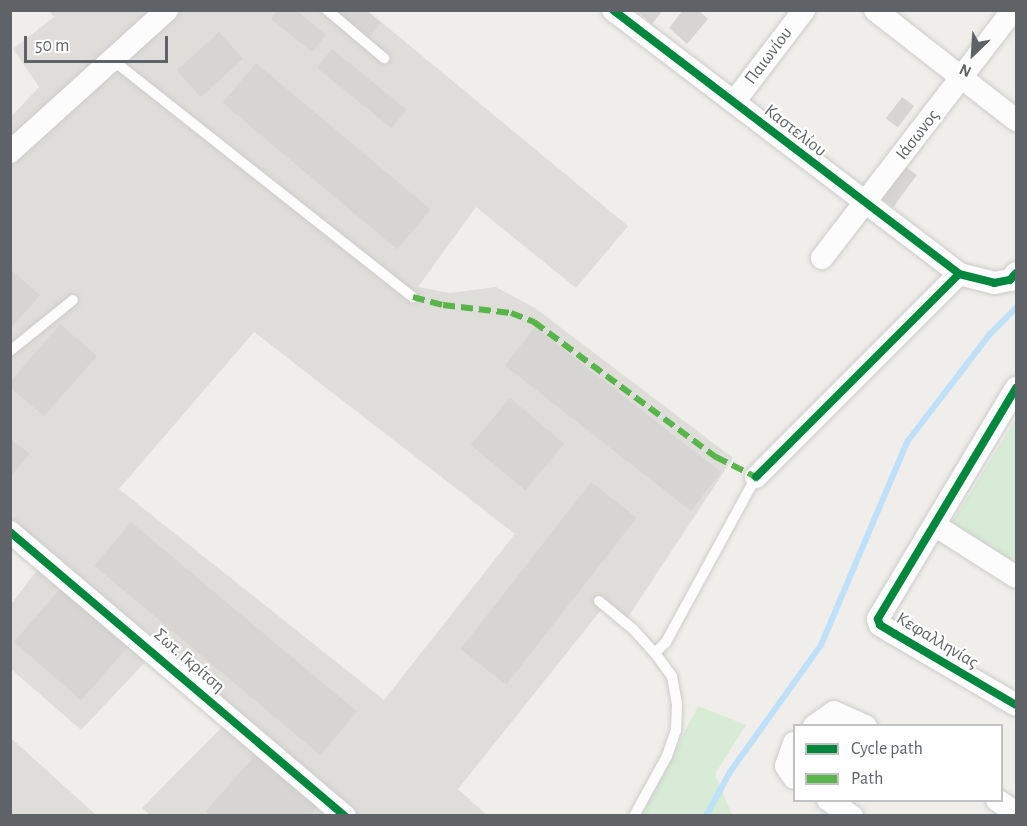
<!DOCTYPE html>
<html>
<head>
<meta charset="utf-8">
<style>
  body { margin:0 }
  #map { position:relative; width:1027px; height:826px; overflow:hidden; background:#efeeea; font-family:"Alegreya Sans",sans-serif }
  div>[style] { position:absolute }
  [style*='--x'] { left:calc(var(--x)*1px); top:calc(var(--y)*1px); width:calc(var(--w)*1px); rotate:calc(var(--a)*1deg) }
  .industrial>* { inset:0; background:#dfddda }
  .green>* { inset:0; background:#d8ebd6 }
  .stream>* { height:6px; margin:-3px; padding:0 3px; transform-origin:3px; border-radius:3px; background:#bfe0f9 }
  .building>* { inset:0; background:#d6d5d3; transform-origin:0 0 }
  .roads { filter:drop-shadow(0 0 2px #cbcccc) drop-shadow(0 0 2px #cbcccc) }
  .service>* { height:10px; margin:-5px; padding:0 5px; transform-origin:5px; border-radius:5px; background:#fdfcfc }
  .minor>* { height:22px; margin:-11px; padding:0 11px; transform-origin:11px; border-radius:11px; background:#fdfcfc }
  .quiet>* { height:6px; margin-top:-3px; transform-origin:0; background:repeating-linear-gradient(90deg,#58b549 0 12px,transparent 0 18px) }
  .cycleway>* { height:8px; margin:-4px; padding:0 4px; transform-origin:4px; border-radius:4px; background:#00873e }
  span { translate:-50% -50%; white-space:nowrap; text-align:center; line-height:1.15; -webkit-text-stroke:4.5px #fff; paint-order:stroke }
  .street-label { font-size:18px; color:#5f6368 }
  .frame { position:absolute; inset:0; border:12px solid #5f6368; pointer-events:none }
  .legend { position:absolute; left:793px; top:724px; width:210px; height:78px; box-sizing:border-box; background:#fff; border:2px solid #bfc1c3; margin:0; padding:8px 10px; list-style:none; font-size:18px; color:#5f6368 }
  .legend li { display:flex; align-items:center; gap:12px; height:30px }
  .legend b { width:30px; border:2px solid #bfc1c3 }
  .north { position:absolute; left:943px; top:24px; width:60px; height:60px; -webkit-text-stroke:4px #fff; paint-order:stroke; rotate:205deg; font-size:16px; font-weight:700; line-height:24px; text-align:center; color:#5f6368 }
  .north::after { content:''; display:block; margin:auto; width:21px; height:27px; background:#5f6368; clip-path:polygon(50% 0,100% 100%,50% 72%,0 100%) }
  .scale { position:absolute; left:24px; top:36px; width:144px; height:27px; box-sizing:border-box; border:3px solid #5f6368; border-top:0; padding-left:8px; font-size:18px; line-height:21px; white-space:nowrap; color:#5f6368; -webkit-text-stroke:4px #fff; paint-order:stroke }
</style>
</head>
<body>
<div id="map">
  <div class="industrial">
    <i style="clip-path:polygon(evenodd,49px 11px,368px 11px,628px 226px,576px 288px,476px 207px,418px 287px,450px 293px,496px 287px,535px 308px,733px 458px,622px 626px,601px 610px,458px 789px,487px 815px,150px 815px,142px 808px,225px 724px,149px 658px,81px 730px,11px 669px,11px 604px,42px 564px,11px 539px,10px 118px,39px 87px,13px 49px,54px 17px,49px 11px,254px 332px,515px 534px,384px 700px,119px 489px,254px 332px)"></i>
    <i style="clip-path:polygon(10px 738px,11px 738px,96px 815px,11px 815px)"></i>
  </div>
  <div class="green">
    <i style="clip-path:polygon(1016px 419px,1016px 563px,951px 524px)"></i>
    <i style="clip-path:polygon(698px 706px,746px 725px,715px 774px,732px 815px,641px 816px)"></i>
  </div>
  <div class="stream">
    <i style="--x:706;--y:816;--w:50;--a:-61.4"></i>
    <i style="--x:730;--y:772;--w:156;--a:-54.4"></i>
    <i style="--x:821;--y:645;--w:220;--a:-67"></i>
    <i style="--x:907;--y:442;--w:136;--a:-52.5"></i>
    <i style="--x:990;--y:334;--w:37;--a:-45"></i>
  </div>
  <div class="building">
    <i style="clip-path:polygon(277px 10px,296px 10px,326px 35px,312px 52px,271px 19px)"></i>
    <i style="clip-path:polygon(332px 10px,366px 10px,381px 23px,368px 39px)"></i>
    <i style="clip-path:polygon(636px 10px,663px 10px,652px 24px)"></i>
    <i style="clip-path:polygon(683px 10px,698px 10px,708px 19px,687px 44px,669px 28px)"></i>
    <i style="left:219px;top:32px;width:36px;height:57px;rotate:48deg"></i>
    <i style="left:332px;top:49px;width:96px;height:24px;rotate:39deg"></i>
    <i style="left:256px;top:63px;width:228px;height:52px;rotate:40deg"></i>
    <i style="left:902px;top:97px;width:15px;height:27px;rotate:37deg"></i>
    <i style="left:903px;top:165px;width:17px;height:40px;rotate:36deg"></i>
    <i style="clip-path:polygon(10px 269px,40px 295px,10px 329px)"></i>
    <i style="clip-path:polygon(60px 324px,97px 356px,44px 416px,10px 388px,10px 382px)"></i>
    <i style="left:535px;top:327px;width:236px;height:49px;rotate:38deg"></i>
    <i style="left:510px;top:398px;width:71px;height:61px;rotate:40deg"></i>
    <i style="clip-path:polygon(10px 438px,30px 454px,10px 477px)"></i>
    <i style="left:591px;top:482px;width:58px;height:212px;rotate:38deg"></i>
    <i style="left:131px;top:522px;width:295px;height:57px;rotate:40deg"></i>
    <i style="left:60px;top:589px;width:89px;height:70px;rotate:41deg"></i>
    <i style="clip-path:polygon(258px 752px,319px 805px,310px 816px,211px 816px,206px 811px)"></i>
  </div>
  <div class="roads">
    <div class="service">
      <i style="--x:327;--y:10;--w:75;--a:40.1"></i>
      <i style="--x:110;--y:58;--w:386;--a:38.3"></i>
      <i style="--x:10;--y:351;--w:81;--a:-39"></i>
      <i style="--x:599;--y:601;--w:45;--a:39.6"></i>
      <i style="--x:634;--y:630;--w:31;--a:48"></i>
      <i style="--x:655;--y:653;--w:29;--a:54"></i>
      <i style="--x:672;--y:676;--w:27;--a:80"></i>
      <i style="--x:677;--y:703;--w:27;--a:92"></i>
      <i style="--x:676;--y:730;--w:28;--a:109"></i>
      <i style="--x:667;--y:756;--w:68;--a:118.8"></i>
      <i style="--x:655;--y:653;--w:16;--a:-45"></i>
      <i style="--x:666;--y:642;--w:188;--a:-61.4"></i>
    </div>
    <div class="minor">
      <i style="--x:613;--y:10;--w:435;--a:37.3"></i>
      <i style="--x:959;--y:274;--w:36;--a:14"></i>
      <i style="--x:994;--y:283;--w:16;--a:-11"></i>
      <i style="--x:1010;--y:280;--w:9;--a:-49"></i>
      <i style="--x:875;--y:10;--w:179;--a:38"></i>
      <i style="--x:734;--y:102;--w:116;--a:-52.7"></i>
      <i style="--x:10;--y:152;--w:212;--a:-42.1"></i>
      <i style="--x:822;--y:258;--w:313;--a:-52.4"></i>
      <i style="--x:1016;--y:388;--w:269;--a:120.9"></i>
      <i style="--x:878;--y:619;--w:6;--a:72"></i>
      <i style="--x:880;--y:625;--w:17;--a:31"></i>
      <i style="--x:895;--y:634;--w:140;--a:30.4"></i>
      <i style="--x:756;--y:477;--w:287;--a:-45"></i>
      <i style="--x:936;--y:526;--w:95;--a:32.5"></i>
      <i style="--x:10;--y:532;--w:439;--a:40.3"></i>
      <i style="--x:814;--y:726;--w:24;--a:-35"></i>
      <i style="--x:834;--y:712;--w:35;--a:24"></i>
      <i style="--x:794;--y:743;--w:24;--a:109"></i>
      <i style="--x:786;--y:766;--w:14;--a:56"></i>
      <i style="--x:828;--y:800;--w:29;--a:34"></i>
      <i style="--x:997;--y:800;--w:23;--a:34"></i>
    </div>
  </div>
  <div class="quiet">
    <i style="--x:413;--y:297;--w:31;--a:15"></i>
    <i style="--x:443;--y:305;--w:68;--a:6.7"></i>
    <i style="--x:511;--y:313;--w:25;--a:21"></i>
    <i style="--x:534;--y:322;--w:227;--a:36.6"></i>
    <i style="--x:716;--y:457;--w:45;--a:26.6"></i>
  </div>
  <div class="cycleway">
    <i style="--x:613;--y:10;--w:435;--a:37.3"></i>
    <i style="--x:959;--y:274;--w:36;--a:14"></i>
    <i style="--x:994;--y:283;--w:16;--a:-11"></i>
    <i style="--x:1010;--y:280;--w:9;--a:-49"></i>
    <i style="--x:1016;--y:388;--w:269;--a:120.9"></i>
    <i style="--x:878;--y:619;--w:6;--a:72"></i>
    <i style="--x:880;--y:625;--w:17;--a:31"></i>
    <i style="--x:895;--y:634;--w:140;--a:30.4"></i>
    <i style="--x:756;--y:477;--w:287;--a:-45"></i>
    <i style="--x:10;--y:532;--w:439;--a:40.3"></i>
  </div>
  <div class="street-label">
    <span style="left:769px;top:56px;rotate:-53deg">Παιωνίου</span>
    <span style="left:795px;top:131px;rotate:38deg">Καστελίου</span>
    <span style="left:918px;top:135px;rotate:-52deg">Ιάσωνος</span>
    <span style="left:937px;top:641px;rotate:31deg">Κεφαλληνίας</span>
    <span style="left:189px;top:661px;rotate:41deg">Σωτ. Γκρίτση</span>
  </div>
  <div class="frame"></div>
  <ul class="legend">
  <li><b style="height:8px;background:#00873e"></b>Cycle path</li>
  <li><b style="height:8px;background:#58b549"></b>Path</li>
  </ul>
  <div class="north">N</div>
  <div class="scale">50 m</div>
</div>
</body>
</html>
